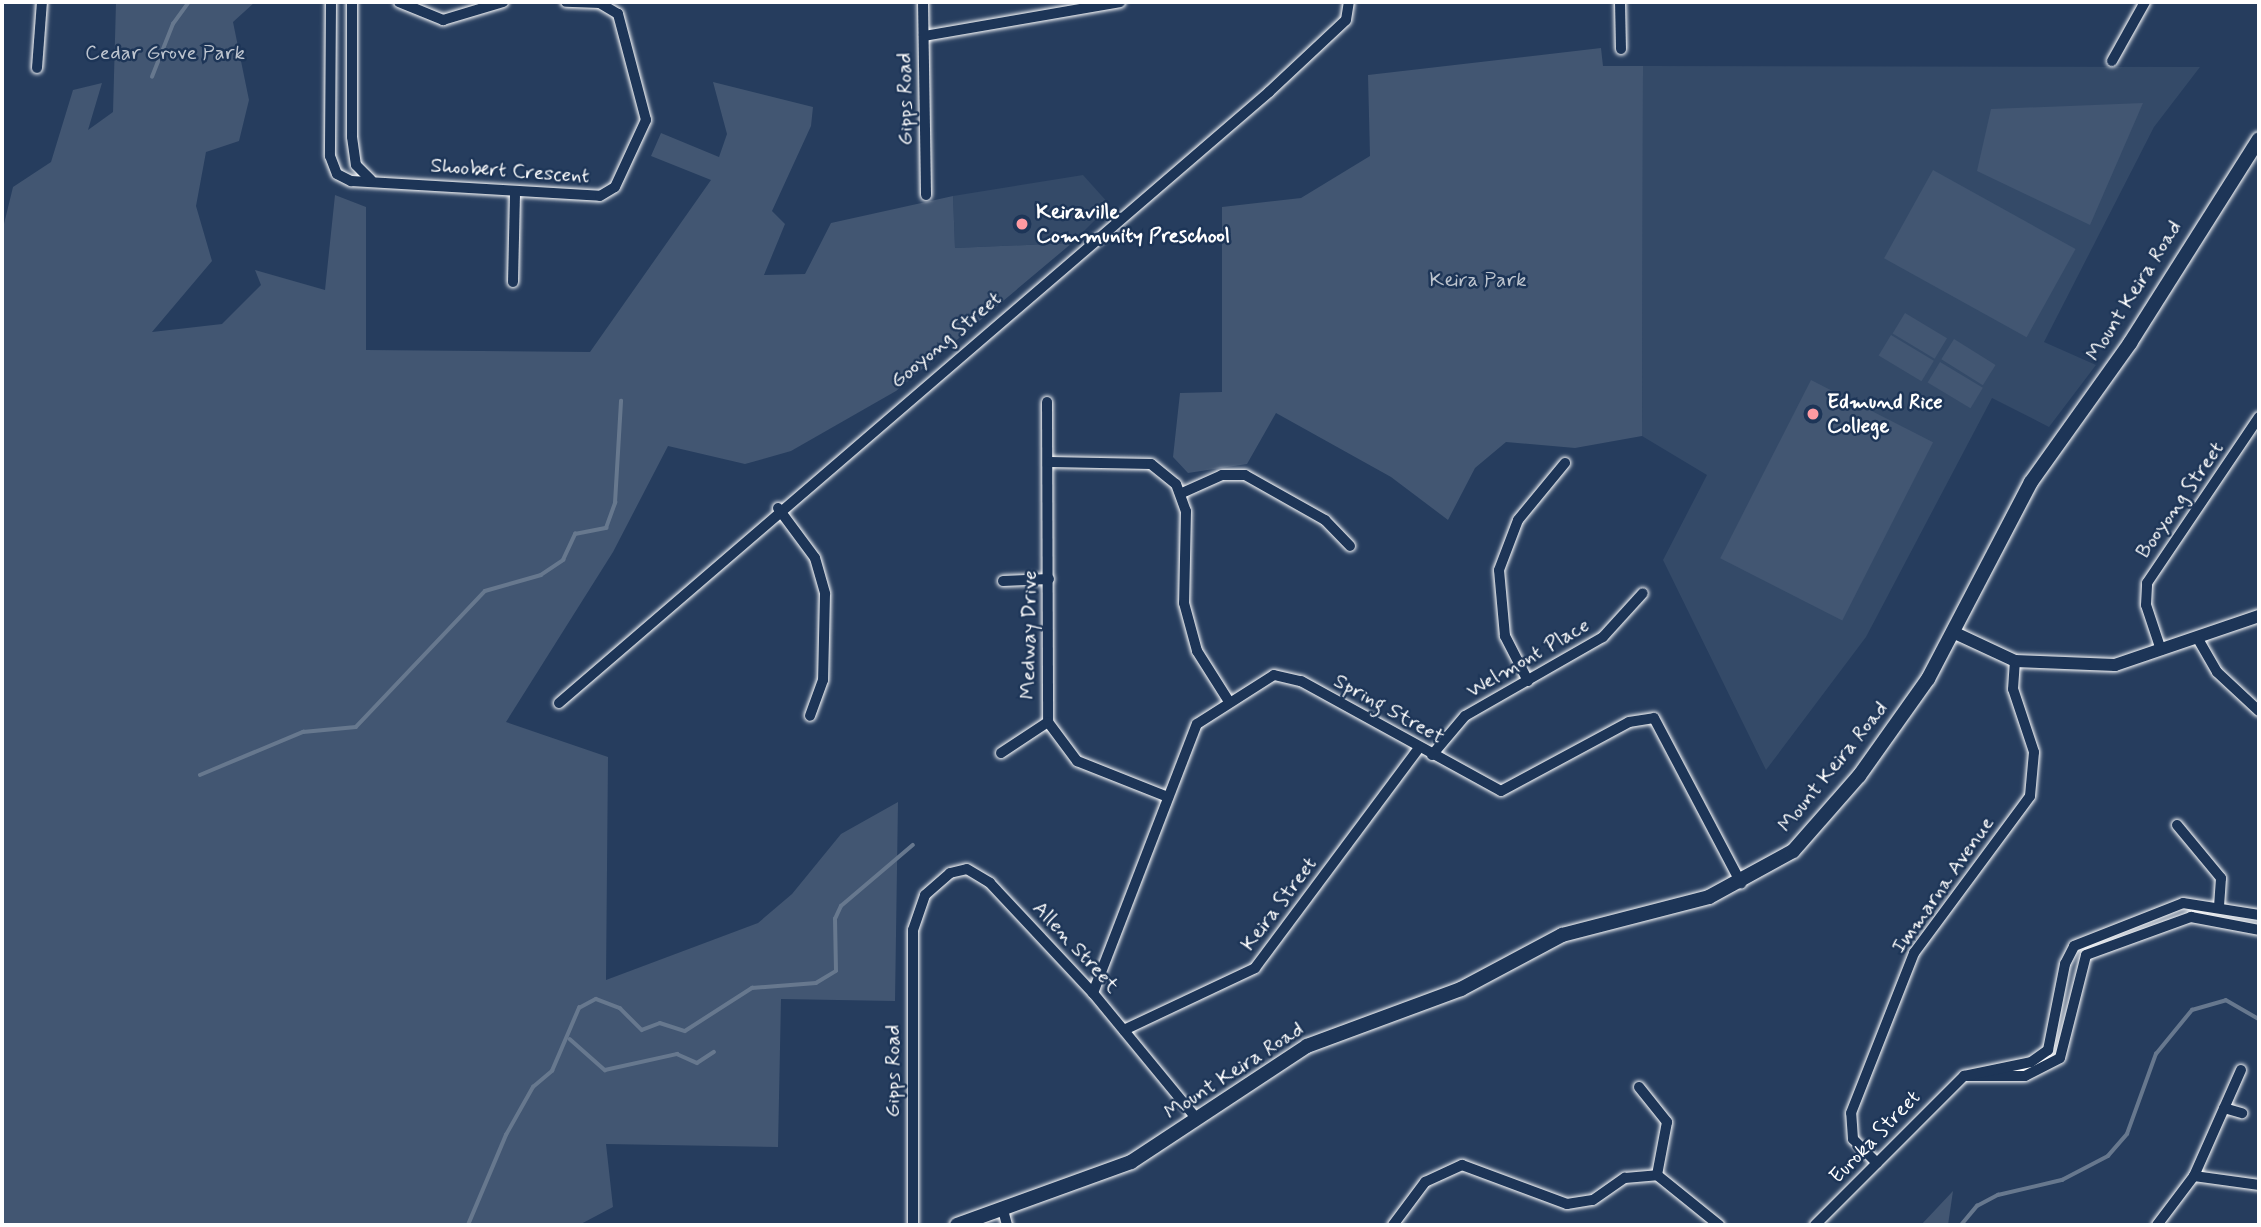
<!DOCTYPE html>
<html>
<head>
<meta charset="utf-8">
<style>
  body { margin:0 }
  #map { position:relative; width:2261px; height:1227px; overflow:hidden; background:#263d5e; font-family:Mynerve,sans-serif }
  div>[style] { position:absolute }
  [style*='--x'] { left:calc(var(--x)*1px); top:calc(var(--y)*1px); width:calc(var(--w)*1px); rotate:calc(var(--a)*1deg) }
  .built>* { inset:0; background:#344a68 }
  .green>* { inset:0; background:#425672; transform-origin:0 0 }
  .stream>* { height:3.5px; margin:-1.75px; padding:0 1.75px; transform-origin:1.75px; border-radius:1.75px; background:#67788e }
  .roads { filter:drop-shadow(0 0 2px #fff) drop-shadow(0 0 2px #fff) }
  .minor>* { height:10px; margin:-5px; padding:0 5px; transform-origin:5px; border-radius:5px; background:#1d3557 }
  .tertiary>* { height:12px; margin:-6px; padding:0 6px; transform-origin:6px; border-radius:6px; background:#1d3557 }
  .secondary>* { height:14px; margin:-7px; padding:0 7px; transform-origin:7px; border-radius:7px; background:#1d3557 }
  .dots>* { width:19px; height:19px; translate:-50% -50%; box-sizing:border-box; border:4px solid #1d3557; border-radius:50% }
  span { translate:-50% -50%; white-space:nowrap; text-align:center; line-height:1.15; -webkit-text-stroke:5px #1d3557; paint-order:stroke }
  .park-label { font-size:21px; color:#bdc4ce }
  .street-label { font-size:21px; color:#fff }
  .poi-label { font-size:21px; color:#fff; font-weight:700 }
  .left { translate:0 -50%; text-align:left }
  .frame { position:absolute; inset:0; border:4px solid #fff; pointer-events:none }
</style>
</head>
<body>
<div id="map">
  <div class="built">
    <i style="clip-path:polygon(1643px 66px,2200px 67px,2154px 127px,2044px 342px,2096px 365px,2049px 427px,1992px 398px,1866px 637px,1766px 770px,1663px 560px,1707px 475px,1642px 436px)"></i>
    <i style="clip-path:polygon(1083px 175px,1110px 205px,1072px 243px,955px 248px,953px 196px)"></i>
  </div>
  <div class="green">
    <i style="clip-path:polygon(116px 2px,255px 2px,233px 22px,249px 100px,239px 141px,206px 152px,196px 206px,212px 261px,152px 332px,222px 324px,261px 285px,255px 270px,325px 290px,335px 195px,366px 207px,366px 350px,590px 352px,711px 180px,651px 156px,661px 133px,719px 157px,727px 134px,713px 82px,813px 107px,811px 126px,772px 211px,785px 224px,764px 275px,805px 274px,831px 223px,953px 196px,955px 248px,1072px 243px,896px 391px,791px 451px,745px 464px,668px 446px,613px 552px,506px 722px,608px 757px,606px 980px,758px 923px,792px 894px,841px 834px,898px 802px,895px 1001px,781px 999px,778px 1147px,606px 1144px,613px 1207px,579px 1225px,2px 1225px,2px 232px,13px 187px,51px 162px,73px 90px,102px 83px,88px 130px,113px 112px)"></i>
    <i style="clip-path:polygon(1601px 48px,1603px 66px,1643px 66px,1642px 436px,1575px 448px,1506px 442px,1475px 468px,1448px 520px,1391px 477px,1276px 413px,1247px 464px,1188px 473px,1173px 457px,1180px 393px,1222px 392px,1222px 207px,1301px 198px,1370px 156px,1368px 75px)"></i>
    <i style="clip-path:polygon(2143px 103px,2090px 225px,1977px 171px,1991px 109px)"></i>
    <i style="left:1933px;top:170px;width:163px;height:101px;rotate:29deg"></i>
    <i style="left:1905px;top:313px;width:49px;height:24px;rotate:31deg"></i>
    <i style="left:1891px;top:335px;width:50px;height:24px;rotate:31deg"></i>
    <i style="left:1954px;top:339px;width:49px;height:24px;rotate:32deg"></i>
    <i style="left:1940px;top:362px;width:50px;height:24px;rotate:31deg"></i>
    <i style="left:1811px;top:380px;width:137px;height:200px;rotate:27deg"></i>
    <i style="clip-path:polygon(1953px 1191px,1948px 1225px,1921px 1225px)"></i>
  </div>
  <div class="stream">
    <i style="--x:152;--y:77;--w:57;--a:-68.4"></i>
    <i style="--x:173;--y:24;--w:27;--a:-54"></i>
    <i style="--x:200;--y:775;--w:112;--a:-22.7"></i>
    <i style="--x:303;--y:732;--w:53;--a:-5.4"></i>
    <i style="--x:356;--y:727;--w:187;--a:-46.5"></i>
    <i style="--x:485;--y:591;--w:58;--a:-15.9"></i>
    <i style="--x:541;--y:575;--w:27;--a:-34"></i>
    <i style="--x:563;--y:560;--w:29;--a:-65"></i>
    <i style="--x:575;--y:534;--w:32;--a:-11"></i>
    <i style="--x:606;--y:528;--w:27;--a:-70"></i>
    <i style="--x:615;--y:503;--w:102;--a:-86.6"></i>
    <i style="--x:570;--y:1039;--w:47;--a:41.5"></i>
    <i style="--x:605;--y:1070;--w:74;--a:-12.5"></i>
    <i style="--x:677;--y:1054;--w:22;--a:24"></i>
    <i style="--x:697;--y:1063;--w:20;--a:-33"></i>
    <i style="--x:468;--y:1225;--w:98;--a:-67.1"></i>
    <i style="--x:506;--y:1135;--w:55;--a:-60.6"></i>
    <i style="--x:533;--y:1087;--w:25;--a:-40"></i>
    <i style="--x:552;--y:1071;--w:69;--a:-66.8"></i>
    <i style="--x:579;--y:1008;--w:19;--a:-28"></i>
    <i style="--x:596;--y:999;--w:26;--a:21"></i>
    <i style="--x:620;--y:1008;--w:31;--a:45"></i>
    <i style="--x:642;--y:1030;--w:19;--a:-21"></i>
    <i style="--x:660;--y:1023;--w:26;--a:18"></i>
    <i style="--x:685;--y:1031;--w:80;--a:-32.7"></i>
    <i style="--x:752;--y:988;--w:64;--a:-4.5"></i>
    <i style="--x:816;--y:983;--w:23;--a:-31"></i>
    <i style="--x:836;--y:971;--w:52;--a:-91.1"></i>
    <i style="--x:835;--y:919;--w:14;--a:-65"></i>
    <i style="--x:841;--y:906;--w:94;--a:-40.3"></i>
    <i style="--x:1961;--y:1225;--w:25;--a:-50"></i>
    <i style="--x:1977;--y:1206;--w:24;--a:-28"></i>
    <i style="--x:1998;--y:1195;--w:66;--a:-13.2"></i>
    <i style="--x:2062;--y:1180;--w:52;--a:-27.6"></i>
    <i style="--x:2108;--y:1156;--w:29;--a:-49"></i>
    <i style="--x:2127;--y:1134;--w:85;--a:-70.1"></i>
    <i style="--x:2156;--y:1054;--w:57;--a:-50.7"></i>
    <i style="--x:2192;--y:1010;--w:35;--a:-16"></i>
    <i style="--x:2226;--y:1000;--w:38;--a:30"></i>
  </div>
  <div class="roads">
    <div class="minor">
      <i style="--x:331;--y:2;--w:154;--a:90.4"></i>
      <i style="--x:330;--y:156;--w:19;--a:69"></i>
      <i style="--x:337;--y:174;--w:16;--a:27"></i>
      <i style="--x:351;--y:181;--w:249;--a:3.4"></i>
      <i style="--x:600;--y:196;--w:17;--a:-31"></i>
      <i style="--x:615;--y:187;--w:74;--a:-65.2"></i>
      <i style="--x:646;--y:120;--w:110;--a:-104.8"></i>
      <i style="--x:618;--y:14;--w:21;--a:-149"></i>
      <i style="--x:600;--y:3;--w:34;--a:-178"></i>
      <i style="--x:352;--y:2;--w:135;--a:90"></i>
      <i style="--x:352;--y:137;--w:28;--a:82"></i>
      <i style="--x:356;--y:165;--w:21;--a:45"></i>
      <i style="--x:399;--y:2;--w:48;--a:22.2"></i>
      <i style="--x:443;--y:20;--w:63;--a:-16.7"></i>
      <i style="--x:923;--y:2;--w:193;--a:89.1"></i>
      <i style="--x:1620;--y:2;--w:47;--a:88.8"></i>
      <i style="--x:924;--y:36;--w:199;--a:-9.8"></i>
      <i style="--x:2112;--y:61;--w:68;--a:-60.8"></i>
      <i style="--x:37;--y:68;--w:66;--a:-85.7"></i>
      <i style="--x:513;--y:282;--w:90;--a:-88.7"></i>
      <i style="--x:1047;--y:402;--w:320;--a:89.8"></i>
      <i style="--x:1048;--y:722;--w:49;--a:53.4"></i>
      <i style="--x:1077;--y:761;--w:98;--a:21.6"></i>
      <i style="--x:1050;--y:462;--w:101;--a:1.1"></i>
      <i style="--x:1151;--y:464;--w:32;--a:39"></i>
      <i style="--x:1176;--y:484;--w:29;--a:70"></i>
      <i style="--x:1186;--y:511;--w:92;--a:91.2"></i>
      <i style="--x:1184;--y:603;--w:50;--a:74.8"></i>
      <i style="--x:1197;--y:651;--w:58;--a:57.7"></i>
      <i style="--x:1182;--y:493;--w:44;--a:-24.2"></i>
      <i style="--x:1222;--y:475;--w:23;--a:0"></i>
      <i style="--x:1245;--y:475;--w:92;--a:29.4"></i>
      <i style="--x:1325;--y:520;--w:36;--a:46"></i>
      <i style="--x:778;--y:508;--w:62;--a:53.5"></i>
      <i style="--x:815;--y:558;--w:37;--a:74"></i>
      <i style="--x:825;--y:594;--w:86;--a:91.3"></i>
      <i style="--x:823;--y:680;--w:38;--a:110"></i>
      <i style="--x:1003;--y:581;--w:46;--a:-2.5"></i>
      <i style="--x:2198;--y:639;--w:38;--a:60"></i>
      <i style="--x:2217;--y:672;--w:57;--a:42.9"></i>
      <i style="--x:2161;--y:650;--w:47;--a:-108.4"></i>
      <i style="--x:2146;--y:605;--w:22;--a:-87"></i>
      <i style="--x:2147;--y:583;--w:200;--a:-56"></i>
      <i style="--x:1528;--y:681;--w:51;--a:-117.1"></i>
      <i style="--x:1505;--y:636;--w:66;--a:-95.2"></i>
      <i style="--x:1499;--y:570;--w:53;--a:-69.2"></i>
      <i style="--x:1518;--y:520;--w:74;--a:-50.5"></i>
      <i style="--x:559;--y:703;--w:937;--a:-40.71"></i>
      <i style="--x:1269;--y:92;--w:105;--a:-43.1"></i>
      <i style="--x:1346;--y:20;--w:18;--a:-81"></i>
      <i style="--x:1001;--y:753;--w:56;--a:-33.4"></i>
      <i style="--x:1432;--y:755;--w:51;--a:-49.8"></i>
      <i style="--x:1465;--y:716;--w:159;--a:-29.8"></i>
      <i style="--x:1603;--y:637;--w:59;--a:-47.7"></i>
      <i style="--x:2177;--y:825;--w:69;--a:50.3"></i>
      <i style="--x:2221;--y:878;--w:28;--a:94"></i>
      <i style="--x:1093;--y:993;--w:288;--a:-68.9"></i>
      <i style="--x:1197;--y:724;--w:91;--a:-32.5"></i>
      <i style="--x:1274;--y:675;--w:28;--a:13"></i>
      <i style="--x:1301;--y:681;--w:228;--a:28.8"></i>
      <i style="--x:1501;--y:791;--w:145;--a:-28.3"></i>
      <i style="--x:1629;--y:722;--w:25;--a:-9"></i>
      <i style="--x:1654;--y:718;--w:187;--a:62.2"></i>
      <i style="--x:1124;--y:1030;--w:145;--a:-25.3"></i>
      <i style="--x:1255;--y:968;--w:274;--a:-53.3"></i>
      <i style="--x:1967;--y:1076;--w:58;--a:0"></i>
      <i style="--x:2025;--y:1076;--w:39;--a:-27"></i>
      <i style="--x:2060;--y:1058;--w:106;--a:-75.8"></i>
      <i style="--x:2086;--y:955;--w:112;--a:-19.9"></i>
      <i style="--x:2191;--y:917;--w:69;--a:10.8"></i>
      <i style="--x:1639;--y:1087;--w:45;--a:51.3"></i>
      <i style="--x:1667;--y:1122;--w:54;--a:100.7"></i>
      <i style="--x:2224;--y:1108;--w:19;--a:16"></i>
      <i style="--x:1877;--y:1163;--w:34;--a:-135"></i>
      <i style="--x:1853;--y:1139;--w:26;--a:-94"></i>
      <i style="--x:1851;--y:1113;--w:172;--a:-68.5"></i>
      <i style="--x:1914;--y:953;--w:195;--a:-53.5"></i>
      <i style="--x:2030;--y:796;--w:44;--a:-84.8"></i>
      <i style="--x:2034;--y:752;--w:66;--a:-108.4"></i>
      <i style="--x:2013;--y:689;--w:28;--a:-86"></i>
      <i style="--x:2194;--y:1176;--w:116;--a:-66.1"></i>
      <i style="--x:1003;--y:1210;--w:16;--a:75"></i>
      <i style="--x:913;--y:1225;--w:295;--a:-90"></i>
      <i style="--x:913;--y:930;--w:37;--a:-71"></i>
      <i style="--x:925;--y:895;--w:33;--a:-41"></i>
      <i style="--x:950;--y:873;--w:17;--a:-13"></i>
      <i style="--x:967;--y:869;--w:27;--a:31"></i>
      <i style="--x:990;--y:883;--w:151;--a:46.9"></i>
      <i style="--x:1093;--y:993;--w:163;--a:50.5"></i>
      <i style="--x:1393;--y:1225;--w:54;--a:-53.3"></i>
      <i style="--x:1425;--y:1182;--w:41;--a:-24.7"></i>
      <i style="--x:1462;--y:1165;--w:112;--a:20.4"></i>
      <i style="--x:1567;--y:1204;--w:26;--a:-9"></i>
      <i style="--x:1593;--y:1200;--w:39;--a:-35"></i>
      <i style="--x:1625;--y:1178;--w:32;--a:-5"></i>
      <i style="--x:1657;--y:1175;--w:80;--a:38.9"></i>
      <i style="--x:1815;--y:1225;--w:211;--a:-45"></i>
      <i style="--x:1964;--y:1076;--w:68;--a:-11.8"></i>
      <i style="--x:2031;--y:1062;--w:21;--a:-35"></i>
      <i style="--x:2048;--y:1050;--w:88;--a:-78.8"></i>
      <i style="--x:2065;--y:964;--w:20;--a:-63"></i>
      <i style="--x:2074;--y:946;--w:117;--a:-21.5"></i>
      <i style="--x:2183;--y:903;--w:77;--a:9"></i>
      <i style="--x:2157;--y:1225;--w:61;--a:-52.9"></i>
      <i style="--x:2194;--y:1176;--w:66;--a:7.9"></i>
    </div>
    <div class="tertiary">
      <i style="--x:1955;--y:633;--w:66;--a:25"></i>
      <i style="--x:2015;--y:661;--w:100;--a:2.3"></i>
      <i style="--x:2115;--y:665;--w:152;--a:-18.8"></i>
    </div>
    <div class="secondary">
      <i style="--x:957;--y:1225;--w:185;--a:-19.9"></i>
      <i style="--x:1131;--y:1162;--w:211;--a:-33.4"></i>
      <i style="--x:1307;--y:1046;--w:164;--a:-20.3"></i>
      <i style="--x:1461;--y:989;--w:115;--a:-28.1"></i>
      <i style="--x:1562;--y:935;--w:152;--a:-14.5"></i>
      <i style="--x:1709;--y:897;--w:96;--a:-28.7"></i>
      <i style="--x:1793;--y:851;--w:100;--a:-48.7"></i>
      <i style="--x:1859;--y:776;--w:119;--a:-54.6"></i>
      <i style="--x:1928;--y:679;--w:222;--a:-62.4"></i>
      <i style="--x:2031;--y:482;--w:171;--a:-54.5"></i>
      <i style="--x:2130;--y:343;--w:241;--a:-57.7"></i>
    </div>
  </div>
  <div class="dots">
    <i style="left:1022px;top:224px;background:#ff9aa2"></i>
    <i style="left:1813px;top:414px;background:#ff9aa2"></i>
  </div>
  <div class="park-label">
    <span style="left:165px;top:53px">Cedar Grove Park</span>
    <span style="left:1478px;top:280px">Keira Park</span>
  </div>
  <div class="street-label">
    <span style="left:905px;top:99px;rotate:-91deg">Gipps Road</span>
    <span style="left:510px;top:171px;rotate:4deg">Shoobert Crescent</span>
    <span style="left:2134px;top:291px;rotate:-58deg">Mount Keira Road</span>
    <span style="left:946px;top:340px;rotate:-40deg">Gooyong Street</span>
    <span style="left:2180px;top:500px;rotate:-55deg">Booyong Street</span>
    <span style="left:1029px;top:635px;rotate:-89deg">Medway Drive</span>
    <span style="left:1528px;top:658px;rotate:-30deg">Welmont Place</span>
    <span style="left:1389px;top:709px;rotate:29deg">Spring Street</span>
    <span style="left:1833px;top:767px;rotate:-51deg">Mount Keira Road</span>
    <span style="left:1943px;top:885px;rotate:-55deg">Immarna Avenue</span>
    <span style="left:1279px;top:904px;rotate:-53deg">Keira Street</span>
    <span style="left:1076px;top:947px;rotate:47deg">Allen Street</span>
    <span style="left:893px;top:1071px;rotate:-90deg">Gipps Road</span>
    <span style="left:1234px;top:1071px;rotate:-33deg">Mount Keira Road</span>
    <span style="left:1875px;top:1137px;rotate:-46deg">Euroka Street</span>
  </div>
  <div class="poi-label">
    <span class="left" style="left:1036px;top:224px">Keiraville<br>Community Preschool</span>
    <span class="left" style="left:1827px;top:414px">Edmund Rice<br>College</span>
  </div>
  <div class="frame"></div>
</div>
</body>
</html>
